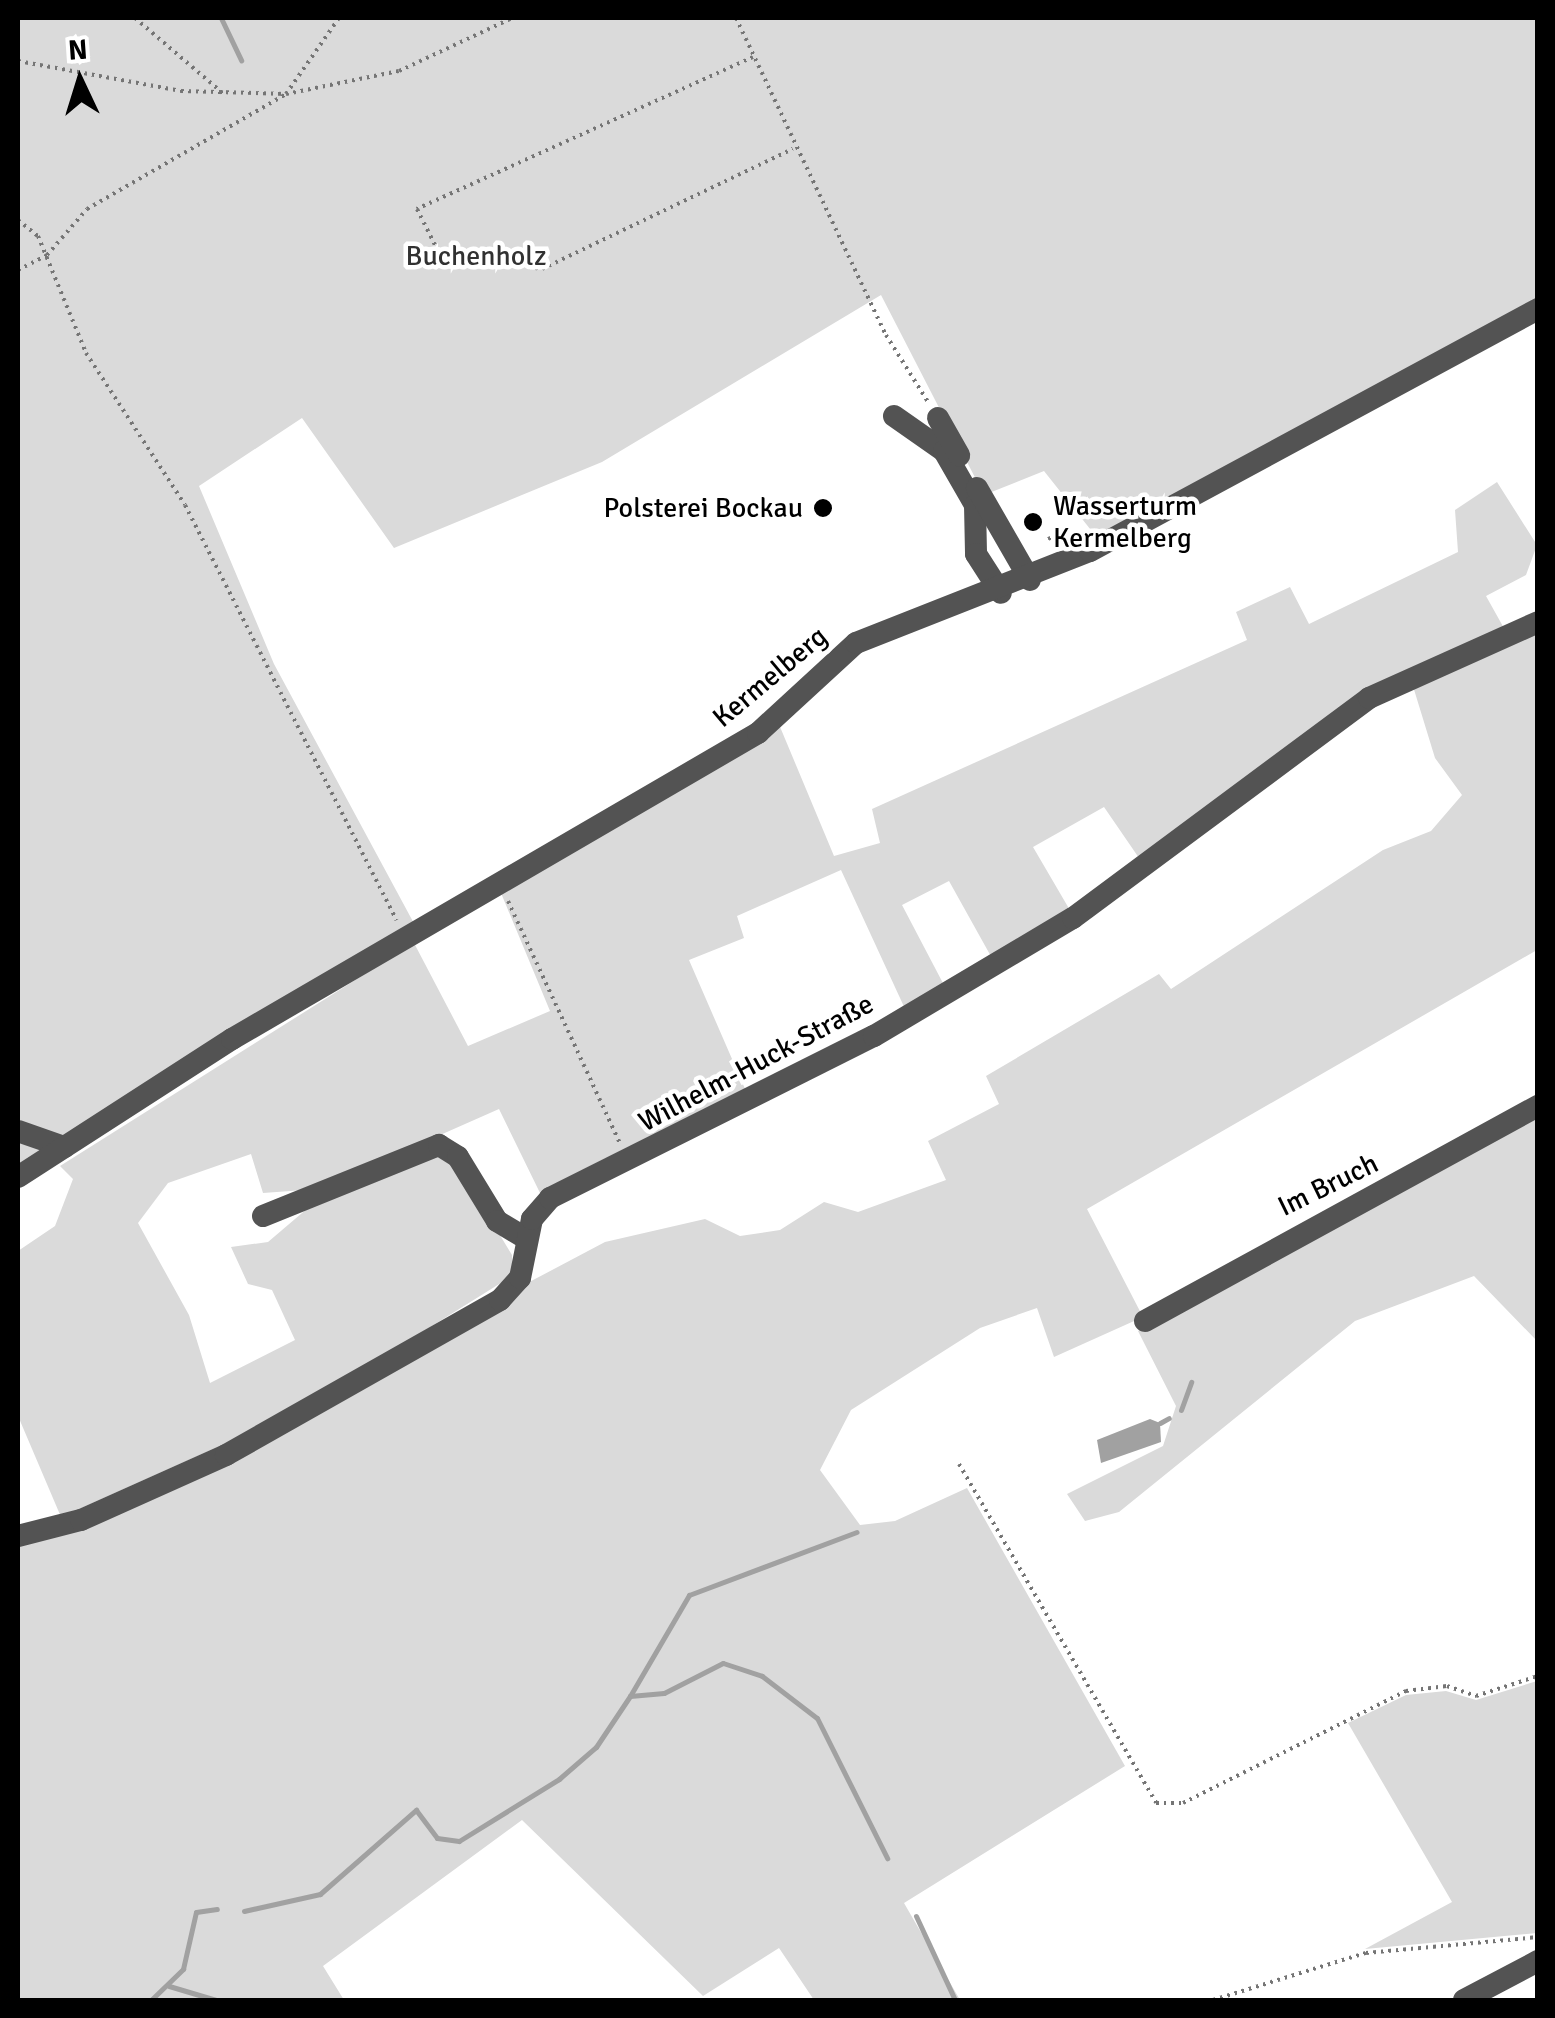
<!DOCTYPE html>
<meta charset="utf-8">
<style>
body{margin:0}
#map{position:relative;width:1555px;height:2018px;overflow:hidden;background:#fff;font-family:Signika,sans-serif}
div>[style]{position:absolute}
.green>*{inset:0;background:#dadada}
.water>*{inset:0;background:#a1a1a1}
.stream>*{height:5px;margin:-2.5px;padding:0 2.5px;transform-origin:2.5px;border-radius:2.5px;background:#a1a1a1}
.path>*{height:4px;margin-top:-2px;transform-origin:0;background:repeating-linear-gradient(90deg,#757575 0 2.5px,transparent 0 7.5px)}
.minor>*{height:22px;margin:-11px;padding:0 11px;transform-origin:11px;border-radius:11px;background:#535353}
.dots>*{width:28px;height:28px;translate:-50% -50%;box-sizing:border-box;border:5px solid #fff;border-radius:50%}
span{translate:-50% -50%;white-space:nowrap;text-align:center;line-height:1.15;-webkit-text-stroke:9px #fff;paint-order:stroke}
.park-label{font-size:28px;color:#313131}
.poi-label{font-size:28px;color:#000}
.left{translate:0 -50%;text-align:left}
.right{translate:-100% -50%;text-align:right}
.street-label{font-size:28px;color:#000}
.frame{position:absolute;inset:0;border:20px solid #000;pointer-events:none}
.north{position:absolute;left:30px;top:30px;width:100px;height:100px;-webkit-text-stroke:8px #fff;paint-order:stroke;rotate:356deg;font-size:28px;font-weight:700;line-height:40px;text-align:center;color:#000}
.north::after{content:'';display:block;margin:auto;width:35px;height:45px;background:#000;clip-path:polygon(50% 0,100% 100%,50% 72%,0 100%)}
</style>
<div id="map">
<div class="green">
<div style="clip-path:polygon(18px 18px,1537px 18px,1537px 302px,1102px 544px,1044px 471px,984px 495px,881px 295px,602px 462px,394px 548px,302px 418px,199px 486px,274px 664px,417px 929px,18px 1168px)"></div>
<div style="clip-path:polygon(1497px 482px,1537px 545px,1526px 575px,1486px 596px,1505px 630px,1426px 663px,1139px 858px,1104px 807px,1033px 847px,1071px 912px,993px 960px,949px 881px,902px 905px,945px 987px,906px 1011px,841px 870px,737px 916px,744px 938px,689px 960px,749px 1098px,541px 1195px,499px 1109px,318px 1189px,263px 1193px,251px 1154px,168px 1183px,138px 1223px,189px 1315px,210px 1383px,295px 1340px,272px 1290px,248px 1284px,231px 1247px,268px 1242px,322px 1196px,429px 1151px,454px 1159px,512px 1255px,512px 1276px,291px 1414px,61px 1517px,18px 1416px,18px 1251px,55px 1226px,73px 1179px,60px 1166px,414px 943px,468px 1046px,550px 1011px,501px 893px,778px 722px,834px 856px,880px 843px,872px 809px,1247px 640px,1236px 612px,1290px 587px,1309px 624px,1458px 552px,1455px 510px)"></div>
<div style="clip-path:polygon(1537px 628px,1537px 950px,1087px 1209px,1143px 1317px,1054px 1357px,1037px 1308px,980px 1328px,851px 1410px,820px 1470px,860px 1525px,895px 1521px,967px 1488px,1125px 1766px,904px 1903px,960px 2000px,814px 2000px,779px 1948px,703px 1996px,522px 1820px,323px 1966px,344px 2000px,18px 2000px,18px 1541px,59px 1531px,605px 1242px,705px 1219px,740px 1236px,780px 1230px,824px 1202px,858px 1212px,946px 1180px,928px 1141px,999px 1104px,986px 1076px,1159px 974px,1171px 989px,1383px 850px,1431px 831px,1462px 795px,1435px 758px,1412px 683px)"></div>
<div style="clip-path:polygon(1537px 1111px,1537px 1341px,1474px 1276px,1355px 1321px,1119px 1512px,1085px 1521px,1067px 1494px,1163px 1446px,1176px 1406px,1138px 1331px)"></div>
<div style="clip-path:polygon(1537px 1681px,1537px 1933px,1365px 1949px,1452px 1902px,1348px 1723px,1406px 1695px,1446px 1691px,1476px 1700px)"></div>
</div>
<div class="water">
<div style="clip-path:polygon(1150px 1419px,1160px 1423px,1161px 1442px,1101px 1463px,1097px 1440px)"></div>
</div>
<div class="stream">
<div style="left:221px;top:18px;width:47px;rotate:64.5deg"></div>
<div style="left:1181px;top:1410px;width:30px;rotate:-70deg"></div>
<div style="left:1160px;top:1423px;width:10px;rotate:-29deg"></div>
<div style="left:630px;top:1696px;width:117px;rotate:-59.7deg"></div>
<div style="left:689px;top:1595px;width:179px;rotate:-20.6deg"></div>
<div style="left:244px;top:1911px;width:78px;rotate:-12.6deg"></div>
<div style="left:320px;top:1894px;width:128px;rotate:-41.2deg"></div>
<div style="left:416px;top:1810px;width:35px;rotate:53deg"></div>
<div style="left:437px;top:1838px;width:22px;rotate:8deg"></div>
<div style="left:459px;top:1841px;width:118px;rotate:-31.8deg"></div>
<div style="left:559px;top:1779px;width:49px;rotate:-40.9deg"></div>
<div style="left:596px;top:1747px;width:61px;rotate:-56.3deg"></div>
<div style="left:630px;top:1696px;width:34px;rotate:-5deg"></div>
<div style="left:664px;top:1693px;width:66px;rotate:-27deg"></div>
<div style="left:723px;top:1663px;width:41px;rotate:18.4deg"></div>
<div style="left:762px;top:1676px;width:69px;rotate:37.4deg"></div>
<div style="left:817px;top:1718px;width:157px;rotate:63.4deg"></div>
<div style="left:916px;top:1916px;width:93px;rotate:65.1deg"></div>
<div style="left:169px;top:1986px;width:49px;rotate:16.6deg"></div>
<div style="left:151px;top:2000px;width:45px;rotate:-44.1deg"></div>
<div style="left:183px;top:1969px;width:58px;rotate:-77.2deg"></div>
<div style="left:196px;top:1912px;width:21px;rotate:-8deg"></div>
</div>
<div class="path">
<div style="left:135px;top:18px;width:120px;rotate:40.6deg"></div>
<div style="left:736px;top:18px;width:351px;rotate:64.7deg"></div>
<div style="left:886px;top:335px;width:79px;rotate:57.9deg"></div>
<div style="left:753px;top:57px;width:369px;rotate:155.7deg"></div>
<div style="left:417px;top:209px;width:49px;rotate:63.4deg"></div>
<div style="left:439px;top:253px;width:104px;rotate:8.8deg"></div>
<div style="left:542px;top:269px;width:278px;rotate:-25.6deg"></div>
<div style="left:18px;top:61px;width:166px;rotate:10.4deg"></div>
<div style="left:181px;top:91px;width:105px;rotate:1.6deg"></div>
<div style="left:286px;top:94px;width:93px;rotate:-55.1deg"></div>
<div style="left:18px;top:220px;width:26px;rotate:39deg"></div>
<div style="left:38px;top:236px;width:126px;rotate:67.7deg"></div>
<div style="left:86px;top:353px;width:181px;rotate:56.9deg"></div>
<div style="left:185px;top:505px;width:466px;rotate:63deg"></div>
<div style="left:18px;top:270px;width:33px;rotate:-27deg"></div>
<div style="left:47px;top:255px;width:61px;rotate:-49deg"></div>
<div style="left:87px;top:209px;width:230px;rotate:-30deg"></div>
<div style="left:286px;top:94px;width:115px;rotate:-11.5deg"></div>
<div style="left:399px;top:71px;width:125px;rotate:-25.1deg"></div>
<div style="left:1048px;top:539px;width:15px;rotate:-23deg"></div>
<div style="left:508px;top:901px;width:267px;rotate:65.2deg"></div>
<div style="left:959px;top:1464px;width:392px;rotate:59.8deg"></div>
<div style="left:1156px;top:1803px;width:27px"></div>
<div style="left:1183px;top:1803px;width:250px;rotate:-26.7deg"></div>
<div style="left:1406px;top:1691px;width:41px;rotate:-7deg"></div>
<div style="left:1447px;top:1686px;width:31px;rotate:19deg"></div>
<div style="left:1476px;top:1696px;width:65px;rotate:-17.9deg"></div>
<div style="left:1213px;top:2000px;width:160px;rotate:-17.1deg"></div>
<div style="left:1366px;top:1953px;width:173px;rotate:-5.3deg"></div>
</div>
<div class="minor">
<div style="left:894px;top:416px;width:61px;rotate:35deg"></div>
<div style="left:944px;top:451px;width:62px;rotate:60.1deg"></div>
<div style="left:975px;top:505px;width:49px;rotate:88.8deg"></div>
<div style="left:976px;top:554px;width:46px;rotate:57.3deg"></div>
<div style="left:938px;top:418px;width:43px;rotate:60.4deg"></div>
<div style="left:977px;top:488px;width:106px;rotate:60.1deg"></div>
<div style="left:18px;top:1131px;width:49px;rotate:19.2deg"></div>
<div style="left:18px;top:1177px;width:255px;rotate:-32.8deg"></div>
<div style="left:232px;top:1039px;width:609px;rotate:-30.19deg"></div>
<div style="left:758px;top:733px;width:133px;rotate:-42.6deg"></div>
<div style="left:856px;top:643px;width:251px;rotate:-21.5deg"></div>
<div style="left:1090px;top:551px;width:509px;rotate:-28.38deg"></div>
<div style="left:263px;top:1216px;width:190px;rotate:-22deg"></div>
<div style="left:439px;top:1145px;width:22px;rotate:32deg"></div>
<div style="left:458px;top:1157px;width:75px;rotate:58.6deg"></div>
<div style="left:497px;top:1221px;width:35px;rotate:31deg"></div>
<div style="left:1145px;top:1321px;width:448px;rotate:-28.7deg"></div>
<div style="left:18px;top:1536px;width:65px;rotate:-14.3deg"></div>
<div style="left:81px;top:1520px;width:159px;rotate:-24.1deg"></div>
<div style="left:226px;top:1455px;width:315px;rotate:-29.5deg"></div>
<div style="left:500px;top:1300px;width:30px;rotate:-48deg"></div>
<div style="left:520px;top:1278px;width:60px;rotate:-78.5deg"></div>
<div style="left:532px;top:1219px;width:28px;rotate:-49deg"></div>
<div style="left:550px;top:1198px;width:362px;rotate:-26.6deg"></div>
<div style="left:874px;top:1036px;width:231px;rotate:-30.7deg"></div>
<div style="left:1073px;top:918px;width:369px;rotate:-36.6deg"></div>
<div style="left:1369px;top:698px;width:185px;rotate:-24.2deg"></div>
<div style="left:1464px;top:2000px;width:84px;rotate:-27.8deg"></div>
</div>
<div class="dots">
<div style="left:823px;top:508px;background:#000"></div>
<div style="left:1033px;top:522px;background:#000"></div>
</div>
<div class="park-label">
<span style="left:476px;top:256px">Buchenholz</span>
</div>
<div class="poi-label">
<span class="left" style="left:1053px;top:522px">Wasserturm<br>Kermelberg</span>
<span class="right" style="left:803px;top:508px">Polsterei Bockau</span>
</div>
<div class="street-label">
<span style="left:770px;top:677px;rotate:-40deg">Kermelberg</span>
<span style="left:756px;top:1063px;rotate:-28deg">Wilhelm-Huck-Straße</span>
<span style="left:1328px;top:1185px;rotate:-26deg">Im Bruch</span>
</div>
<div class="frame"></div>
<div class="north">N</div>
</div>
